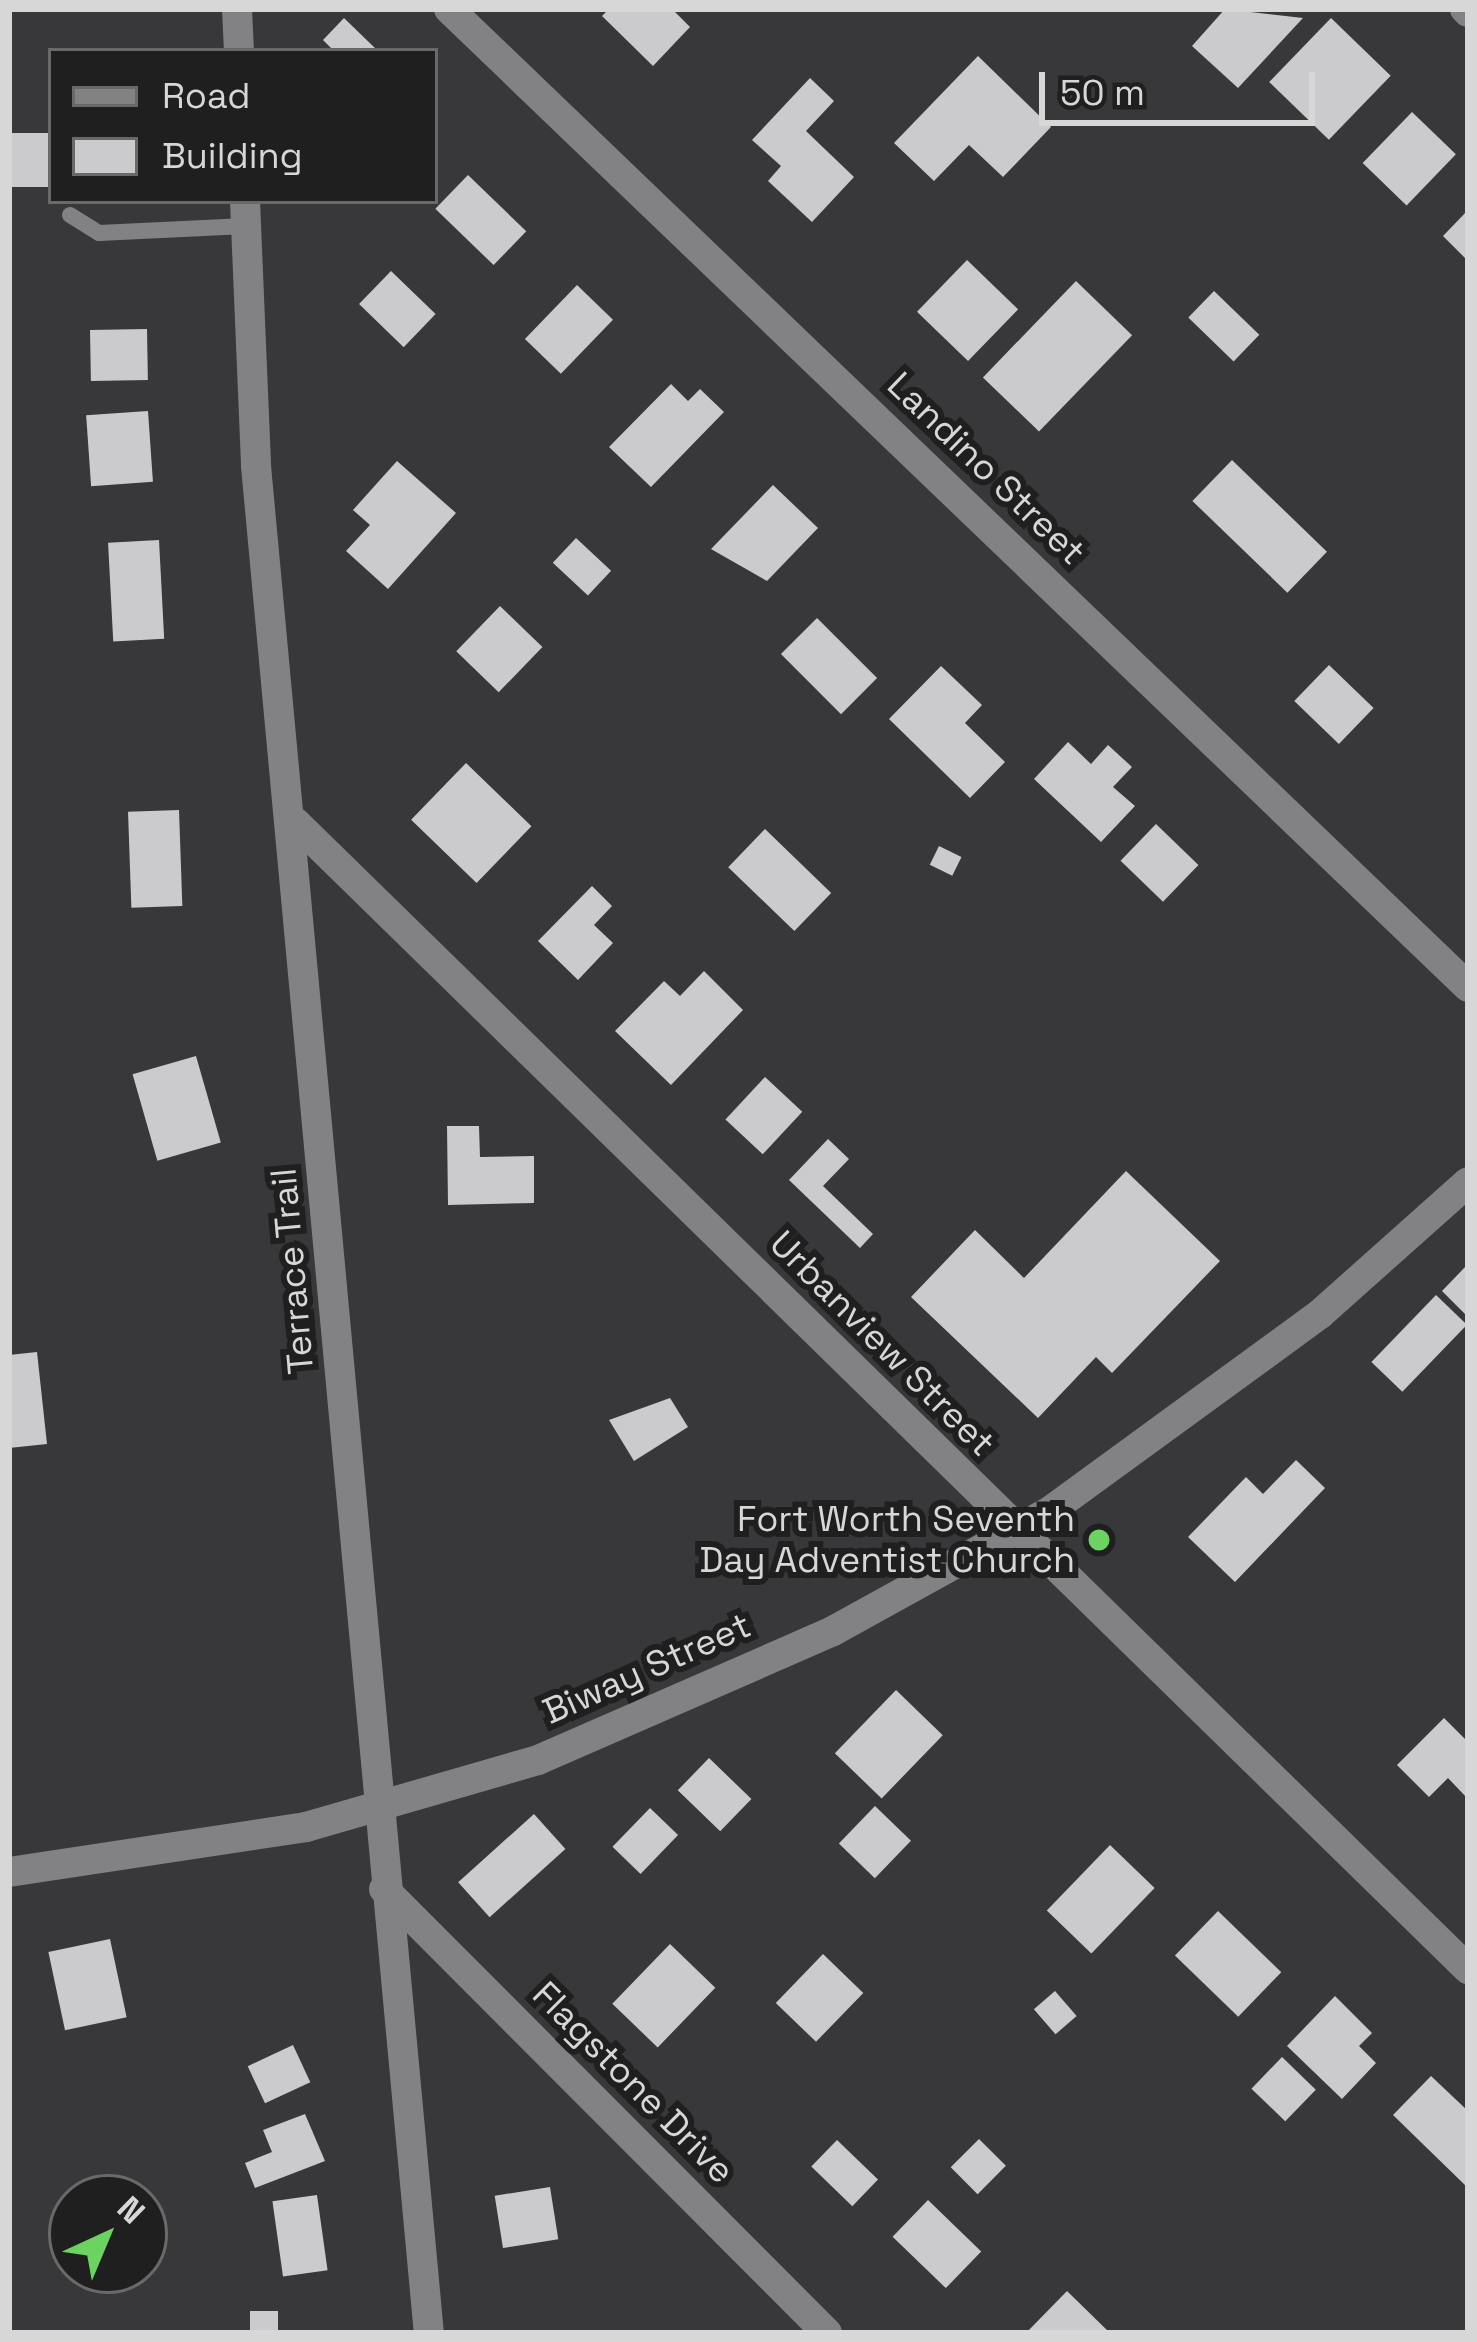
<!DOCTYPE html>
<style>
body{margin:0}
#map{position:relative;width:1477px;height:2342px;overflow:hidden;background:#38373a;font-family:"Space Grotesk",sans-serif}
div>[style]{position:absolute}
.building>*{inset:0;background:#cbcbce;transform-origin:0 0}
.lane>*{height:16px;margin:-8px;padding:0 8px;transform-origin:8px;border-radius:8px;background:#828285}
.street>*{height:30px;margin:-15px;padding:0 15px;transform-origin:15px;border-radius:15px;background:#828285}
.secondary>*{height:30px;margin:-15px;padding:0 15px;transform-origin:15px;border-radius:15px;background:#828285}
.dots>*{width:33px;height:33px;translate:-50% -50%;box-sizing:border-box;border:6px solid #1f1f20;border-radius:50%}
span{translate:-50% -50%;white-space:nowrap;text-align:center;line-height:1.15;-webkit-text-stroke:12px #1f1f20;paint-order:stroke}
.street-label{font-size:36px;color:#d7d7d8}
.poi-label{font-size:36px;color:#d7d7d8}
.right{translate:-100% -50%;text-align:right}
.frame{position:absolute;inset:0;border:12px solid #d7d7d8;pointer-events:none}
.legend{position:absolute;left:48px;top:48px;width:390px;height:156px;box-sizing:border-box;background:#1f1f20;border:3px solid #69696a;margin:0;padding:15px 21px;list-style:none;font-size:36px;color:#d7d7d8}
.legend li{display:flex;align-items:center;gap:24px;height:60px}
.legend b{width:60px;border:3px solid #69696a}
.north{position:absolute;left:48px;top:2174px;width:120px;height:120px;box-sizing:border-box;background:#1f1f20;border:3px solid #69696a;border-radius:50%;rotate:44deg;font-size:33px;font-weight:700;line-height:48px;text-align:center;color:#d7d7d8}
.north::after{content:'';display:block;margin:auto;width:42px;height:54px;background:#6cd362;clip-path:polygon(50% 0,100% 100%,50% 72%,0 100%)}
.scale{position:absolute;left:1039px;top:72px;width:276px;height:54px;box-sizing:border-box;border:6px solid #d7d7d8;border-top:0;padding-left:15px;font-size:36px;line-height:42px;white-space:nowrap;color:#d7d7d8;-webkit-text-stroke:9px #1f1f20;paint-order:stroke}
</style>
<div id="map">
<div class="building">
<div style="clip-path:polygon(609px 9px,672px 9px,690px 27px,653px 66px,602px 16px)"></div>
<div style="clip-path:polygon(1225px 9px,1303px 18px,1238px 88px,1192px 46px)"></div>
<div style="clip-path:polygon(344px 18px,378px 51px,334px 51px,323px 40px)"></div>
<div style="left:1331px;top:18px;width:83px;height:89px;rotate:44deg"></div>
<div style="clip-path:polygon(978px 56px,1051px 127px,1003px 177px,969px 145px,934px 181px,894px 143px)"></div>
<div style="clip-path:polygon(810px 78px,834px 101px,806px 131px,854px 177px,812px 222px,768px 181px,781px 166px,752px 140px)"></div>
<div style="left:1412px;top:112px;width:61px;height:71px;rotate:44deg"></div>
<div style="left:51px;top:133px;width:54px;height:42px;rotate:90deg"></div>
<div style="left:468px;top:175px;width:81px;height:47px;rotate:44deg"></div>
<div style="clip-path:polygon(1468px 210px,1468px 261px,1443px 236px)"></div>
<div style="left:967px;top:260px;width:71px;height:72px;rotate:44deg"></div>
<div style="left:391px;top:271px;width:62px;height:46px;rotate:44deg"></div>
<div style="left:1076px;top:281px;width:78px;height:134px;rotate:44deg"></div>
<div style="left:577px;top:285px;width:50px;height:75px;rotate:44deg"></div>
<div style="left:1214px;top:291px;width:63px;height:37px;rotate:44deg"></div>
<div style="left:147px;top:329px;width:51px;height:57px;rotate:89deg"></div>
<div style="clip-path:polygon(671px 384px,688px 401px,700px 389px,724px 412px,651px 487px,609px 447px)"></div>
<div style="left:148px;top:411px;width:71px;height:62px;rotate:86deg"></div>
<div style="left:1232px;top:460px;width:132px;height:57px;rotate:44deg"></div>
<div style="clip-path:polygon(397px 461px,456px 513px,388px 589px,346px 551px,370px 525px,353px 510px)"></div>
<div style="clip-path:polygon(773px 485px,818px 528px,767px 581px,711px 549px)"></div>
<div style="left:576px;top:538px;width:48px;height:34px;rotate:43deg"></div>
<div style="left:159px;top:540px;width:99px;height:51px;rotate:87deg"></div>
<div style="left:500px;top:606px;width:59px;height:63px;rotate:44deg"></div>
<div style="left:817px;top:618px;width:85px;height:51px;rotate:45deg"></div>
<div style="left:1329px;top:665px;width:62px;height:50px;rotate:44deg"></div>
<div style="clip-path:polygon(941px 666px,982px 705px,965px 723px,1005px 762px,970px 798px,889px 719px)"></div>
<div style="clip-path:polygon(1068px 742px,1091px 764px,1108px 745px,1132px 767px,1113px 787px,1135px 806px,1101px 842px,1034px 779px)"></div>
<div style="left:466px;top:763px;width:91px;height:79px;rotate:44deg"></div>
<div style="left:179px;top:810px;width:96px;height:51px;rotate:88deg"></div>
<div style="left:1156px;top:824px;width:59px;height:51px;rotate:44deg"></div>
<div style="left:765px;top:829px;width:92px;height:53px;rotate:44deg"></div>
<div style="left:939px;top:846px;width:25px;height:21px;rotate:26deg"></div>
<div style="clip-path:polygon(592px 886px,612px 906px,594px 925px,613px 943px,578px 980px,538px 941px)"></div>
<div style="clip-path:polygon(704px 971px,743px 1010px,671px 1085px,615px 1031px,664px 981px,680px 996px)"></div>
<div style="left:196px;top:1056px;width:90px;height:66px;rotate:74deg"></div>
<div style="left:765px;top:1077px;width:51px;height:58px;rotate:43deg"></div>
<div style="clip-path:polygon(447px 1126px,479px 1126px,480px 1157px,534px 1156px,534px 1203px,448px 1205px)"></div>
<div style="clip-path:polygon(828px 1139px,849px 1159px,823px 1186px,873px 1234px,860px 1248px,789px 1180px)"></div>
<div style="clip-path:polygon(1126px 1171px,1220px 1261px,1112px 1373px,1096px 1357px,1038px 1418px,911px 1297px,975px 1230px,1024px 1278px)"></div>
<div style="clip-path:polygon(1468px 1264px,1468px 1317px,1442px 1291px)"></div>
<div style="left:1436px;top:1295px;width:43px;height:93px;rotate:44deg"></div>
<div style="clip-path:polygon(37px 1352px,47px 1444px,9px 1448px,9px 1355px)"></div>
<div style="clip-path:polygon(670px 1398px,688px 1427px,634px 1461px,609px 1420px)"></div>
<div style="clip-path:polygon(1296px 1460px,1325px 1488px,1235px 1582px,1188px 1537px,1246px 1477px,1263px 1494px)"></div>
<div style="left:896px;top:1690px;width:65px;height:88px;rotate:44deg"></div>
<div style="clip-path:polygon(1444px 1718px,1468px 1742px,1468px 1799px,1448px 1778px,1429px 1797px,1397px 1765px)"></div>
<div style="left:709px;top:1758px;width:59px;height:45px;rotate:44deg"></div>
<div style="left:875px;top:1806px;width:50px;height:52px;rotate:44deg"></div>
<div style="left:650px;top:1808px;width:39px;height:54px;rotate:44deg"></div>
<div style="left:534px;top:1814px;width:47px;height:102px;rotate:48deg"></div>
<div style="left:1110px;top:1845px;width:62px;height:91px;rotate:44deg"></div>
<div style="left:1218px;top:1911px;width:88px;height:62px;rotate:44deg"></div>
<div style="left:110px;top:1939px;width:80px;height:63px;rotate:78deg"></div>
<div style="left:670px;top:1944px;width:63px;height:83px;rotate:44deg"></div>
<div style="left:823px;top:1954px;width:56px;height:68px;rotate:44deg"></div>
<div style="left:1055px;top:1991px;width:33px;height:28px;rotate:49deg"></div>
<div style="clip-path:polygon(1335px 1996px,1372px 2033px,1359px 2046px,1376px 2063px,1342px 2099px,1287px 2046px)"></div>
<div style="left:293px;top:2045px;width:41px;height:50px;rotate:65deg"></div>
<div style="left:1282px;top:2057px;width:47px;height:44px;rotate:44deg"></div>
<div style="clip-path:polygon(1431px 2076px,1468px 2111px,1468px 2188px,1393px 2115px)"></div>
<div style="clip-path:polygon(305px 2114px,325px 2161px,255px 2188px,245px 2163px,272px 2152px,263px 2130px)"></div>
<div style="left:979px;top:2139px;width:38px;height:40px;rotate:45deg"></div>
<div style="left:837px;top:2140px;width:57px;height:37px;rotate:44deg"></div>
<div style="left:550px;top:2187px;width:53px;height:56px;rotate:81deg"></div>
<div style="left:317px;top:2195px;width:76px;height:45px;rotate:82deg"></div>
<div style="left:928px;top:2200px;width:74px;height:51px;rotate:44deg"></div>
<div style="clip-path:polygon(1067px 2291px,1110px 2333px,1026px 2333px)"></div>
<div style="left:278px;top:2311px;width:22px;height:28px;rotate:90deg"></div>
</div>
<div class="lane">
<div style="left:70px;top:215px;width:34px;rotate:32deg"></div>
<div style="left:99px;top:233px;width:147px;rotate:-2.7deg"></div>
</div>
<div class="street">
<div style="left:237px;top:9px;width:42px;rotate:87.3deg"></div>
<div style="left:449px;top:9px;width:1412px;rotate:43.82deg"></div>
<div style="left:1465px;top:9px;width:4px;rotate:45deg"></div>
<div style="left:245px;top:201px;width:265px;rotate:87.6deg"></div>
<div style="left:256px;top:466px;width:1875px;rotate:84.71deg"></div>
<div style="left:295px;top:822px;width:1641px;rotate:44.36deg"></div>
<div style="left:384px;top:1889px;width:627px;rotate:45.06deg"></div>
</div>
<div class="secondary">
<div style="left:9px;top:1872px;width:300px;rotate:-8.6deg"></div>
<div style="left:306px;top:1827px;width:241px;rotate:-16.1deg"></div>
<div style="left:538px;top:1760px;width:322px;rotate:-23.6deg"></div>
<div style="left:833px;top:1631px;width:248px;rotate:-28.9deg"></div>
<div style="left:1050px;top:1511px;width:334px;rotate:-36.1deg"></div>
<div style="left:1320px;top:1314px;width:198px;rotate:-41.7deg"></div>
</div>
<div class="dots">
<div style="left:1099px;top:1540px;background:#6cd362"></div>
</div>
<div class="street-label">
<span style="left:986px;top:469px;rotate:44deg">Landino Street</span>
<span style="left:293px;top:1271px;rotate:-95deg">Terrace Trail</span>
<span style="left:882px;top:1344px;rotate:45deg">Urbanview Street</span>
<span style="left:647px;top:1669px;rotate:-24deg">Biway Street</span>
<span style="left:633px;top:2083px;rotate:45deg">Flagstone Drive</span>
</div>
<div class="poi-label">
<span class="right" style="left:1075px;top:1540px">Fort Worth Seventh<br>Day Adventist Church</span>
</div>
<div class="frame"></div>
<ul class="legend">
<li><b style="height:15px;background:#828285"></b>Road</li>
<li><b style="height:33px;background:#cbcbce"></b>Building</li>
</ul>
<div class="north">N</div>
<div class="scale">50 m</div>
</div>
